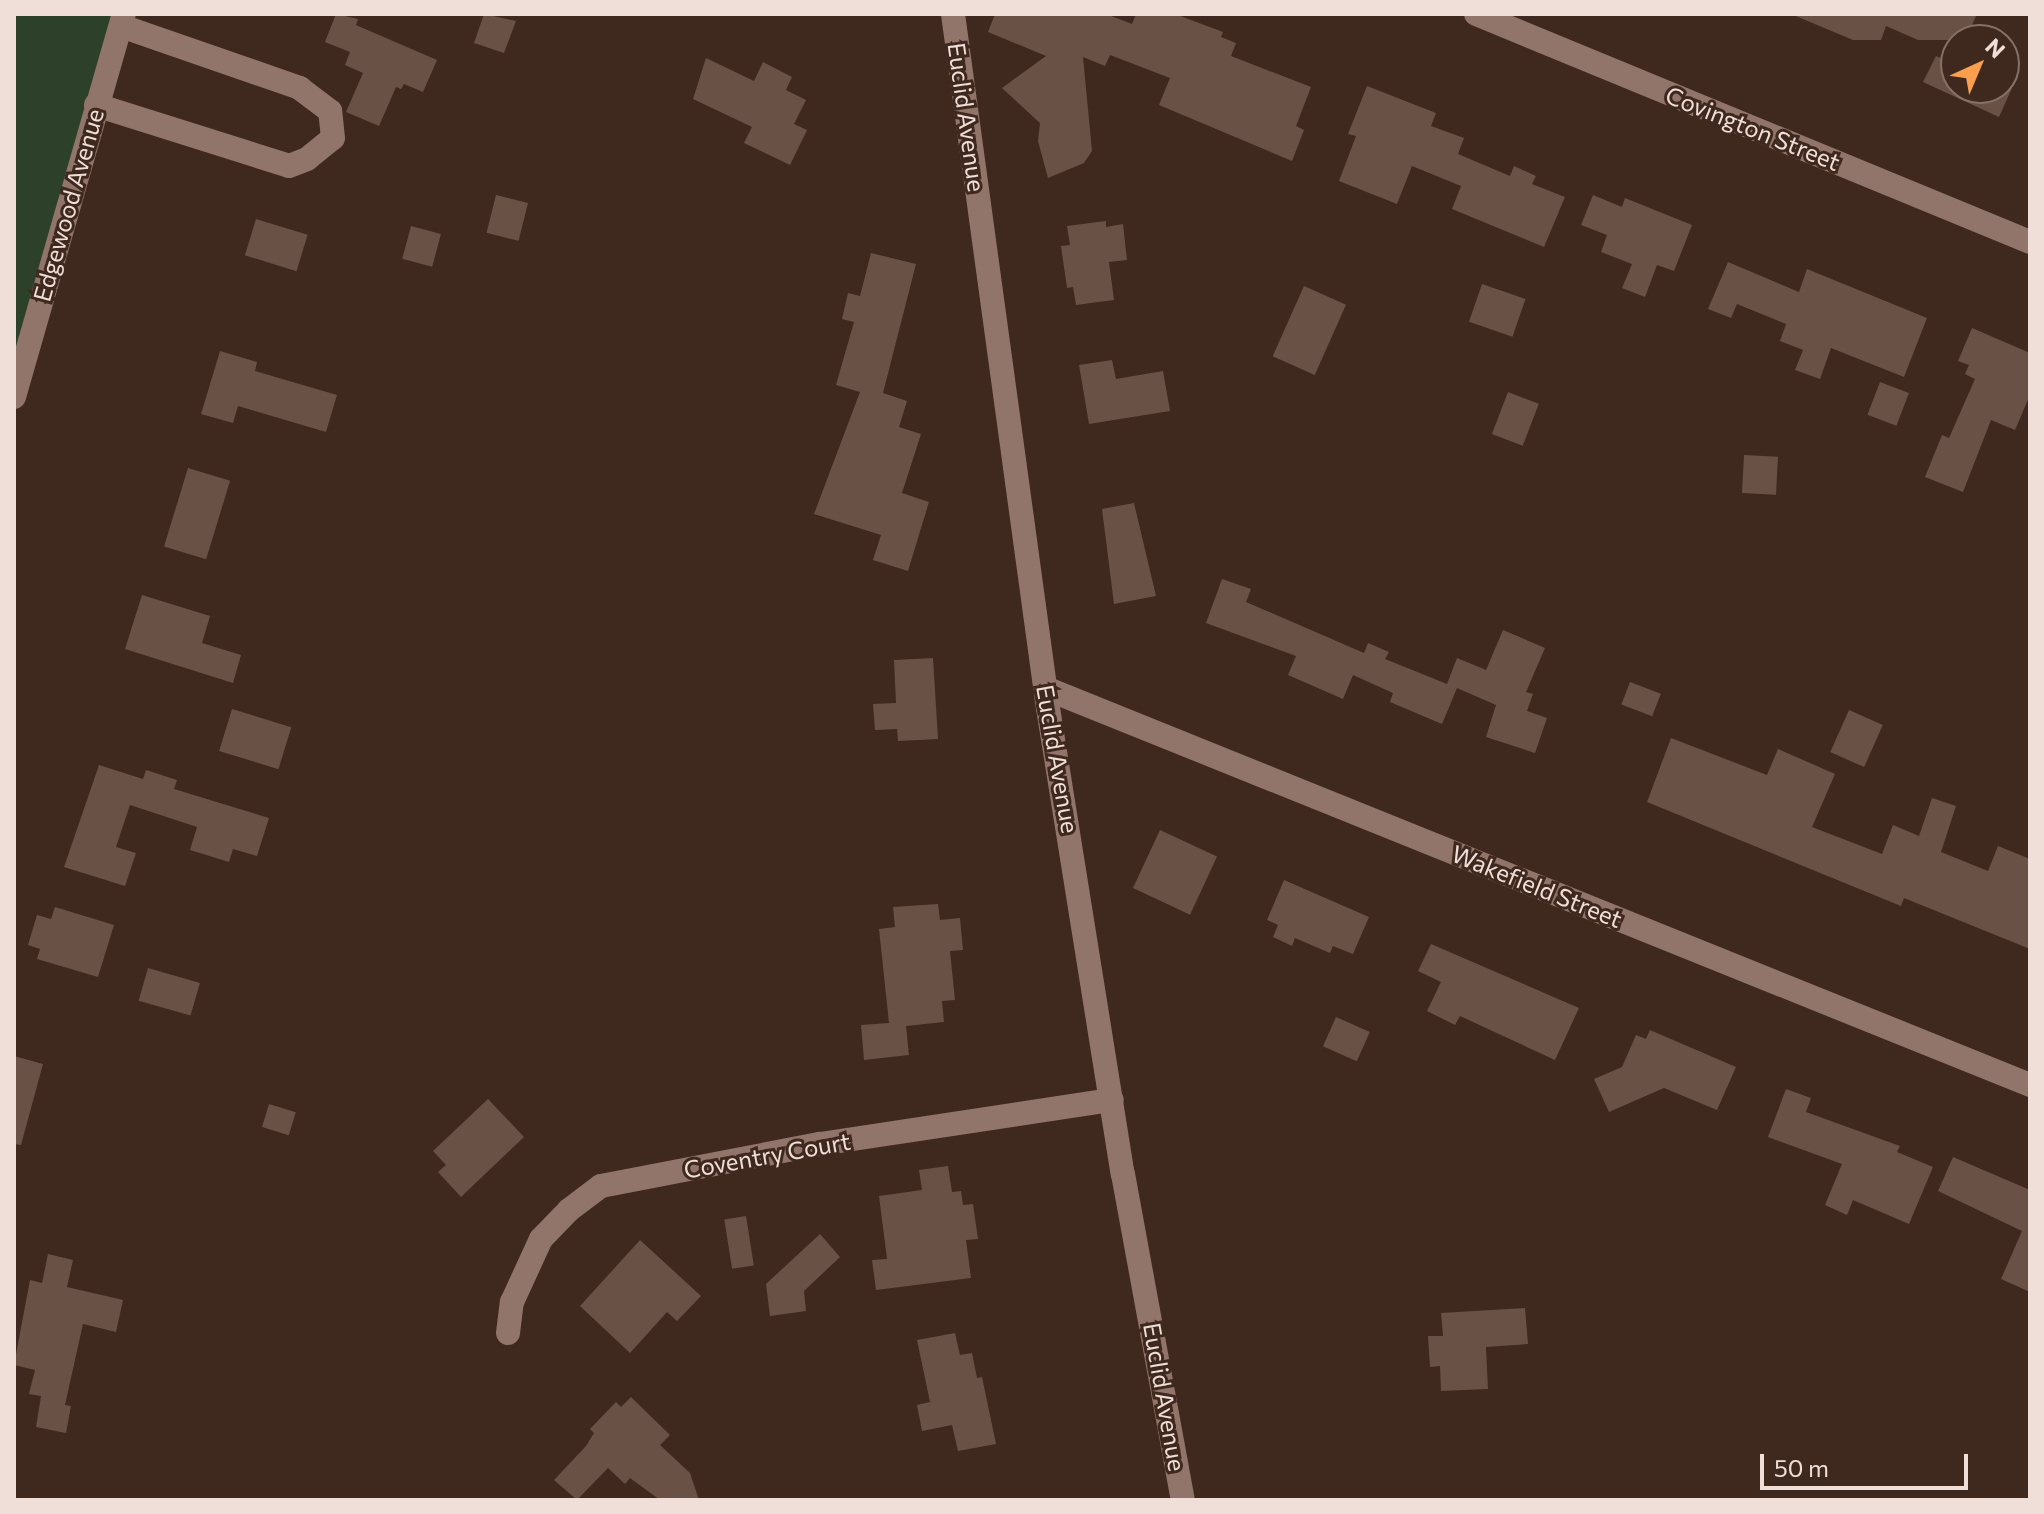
<!DOCTYPE html>
<style>
body{margin:0}
#map{position:relative;width:2044px;height:1514px;overflow:hidden;background:#3f281e;font-family:Commissioner,sans-serif}
div>[style]{position:absolute}
.green>*{inset:0;background:#2d412a}
.building>*{inset:0;background:#6a5146;transform-origin:0 0}
.minor>*{height:24px;margin:-12px;padding:0 12px;transform-origin:12px;border-radius:12px;background:#91756a}
span{translate:-50% -50%;white-space:nowrap;text-align:center;line-height:1.15;-webkit-text-stroke:6px #3f281e;paint-order:stroke}
.street-label{font-size:24px;color:#efdfd8}
.frame{position:absolute;inset:0;border:16px solid #efdfd8;pointer-events:none}
.north{position:absolute;left:1940px;top:24px;width:80px;height:80px;box-sizing:border-box;background:#3f281e;border:2px solid #857168;border-radius:50%;rotate:44deg;font-size:22px;font-weight:700;line-height:32px;text-align:center;color:#efdfd8}
.north::after{content:'';display:block;margin:auto;width:28px;height:36px;background:#fa9f4e;clip-path:polygon(50% 0,100% 100%,50% 72%,0 100%)}
.scale{position:absolute;left:1760px;top:1454px;width:208px;height:36px;box-sizing:border-box;border:4px solid #efdfd8;border-top:0;padding-left:10px;font-size:24px;line-height:28px;white-space:nowrap;color:#efdfd8;-webkit-text-stroke:6px #3f281e;paint-order:stroke}
</style>
<div id="map">
<div class="green">
<div style="clip-path:polygon(14px 14px,120px 14px,14px 359px)"></div>
</div>
<div class="building">
<div style="clip-path:polygon(336px 14px,358px 19px,356px 25px,437px 60px,423px 92px,404px 84px,401px 89px,396px 87px,379px 126px,346px 112px,363px 73px,345px 65px,350px 52px,325px 42px)"></div>
<div style="clip-path:polygon(484px 14px,516px 21px,504px 53px,474px 43px)"></div>
<div style="clip-path:polygon(995px 14px,1106px 14px,1132px 24px,1136px 14px,1175px 14px,1223px 32px,1221px 37px,1236px 43px,1231px 56px,1311px 87px,1296px 126px,1304px 130px,1292px 161px,1159px 105px,1170px 78px,1110px 55px,1105px 66px,1083px 57px,1092px 151px,1084px 163px,1048px 178px,1038px 141px,1040px 123px,1002px 88px,1046px 56px,988px 32px)"></div>
<div style="clip-path:polygon(1791px 14px,1977px 14px,1965px 40px,1918px 40px,1886px 26px,1881px 40px,1853px 40px)"></div>
<div style="clip-path:polygon(1936px 56px,1956px 65px,1956px 88px,2012px 88px,1999px 117px,1923px 82px)"></div>
<div style="clip-path:polygon(706px 58px,754px 81px,763px 62px,792px 77px,786px 90px,806px 100px,794px 124px,807px 130px,790px 165px,744px 143px,752px 127px,693px 99px)"></div>
<div style="clip-path:polygon(1367px 86px,1436px 113px,1431px 126px,1464px 138px,1458px 154px,1510px 176px,1514px 166px,1536px 176px,1532px 184px,1565px 197px,1544px 247px,1452px 209px,1461px 186px,1412px 166px,1397px 204px,1339px 181px,1356px 136px,1348px 134px)"></div>
<div style="left:496px;top:195px;width:33px;height:39px;rotate:14deg"></div>
<div style="clip-path:polygon(1593px 195px,1622px 207px,1625px 198px,1692px 225px,1674px 271px,1657px 265px,1645px 297px,1622px 288px,1632px 264px,1601px 252px,1607px 235px,1581px 225px)"></div>
<div style="left:256px;top:219px;width:54px;height:38px;rotate:17deg"></div>
<div style="clip-path:polygon(1106px 221px,1106px 227px,1123px 224px,1127px 260px,1109px 262px,1114px 300px,1076px 305px,1073px 287px,1067px 288px,1061px 246px,1070px 245px,1067px 226px)"></div>
<div style="left:411px;top:226px;width:31px;height:34px;rotate:15deg"></div>
<div style="clip-path:polygon(871px 253px,916px 264px,883px 393px,907px 401px,899px 427px,921px 434px,902px 493px,929px 502px,908px 571px,873px 560px,881px 535px,814px 514px,860px 392px,836px 385px,854px 322px,842px 319px,848px 293px,860px 296px)"></div>
<div style="clip-path:polygon(1728px 262px,1799px 292px,1807px 269px,1927px 318px,1904px 377px,1831px 348px,1820px 379px,1795px 370px,1803px 350px,1780px 341px,1786px 324px,1737px 304px,1731px 318px,1708px 309px)"></div>
<div style="left:1482px;top:284px;width:46px;height:40px;rotate:19deg"></div>
<div style="left:1304px;top:286px;width:46px;height:77px;rotate:24deg"></div>
<div style="clip-path:polygon(1972px 328px,2030px 353px,2030px 395px,2015px 430px,1991px 420px,1963px 492px,1925px 477px,1942px 435px,1949px 438px,1975px 379px,1965px 374px,1969px 365px,1958px 361px)"></div>
<div style="clip-path:polygon(220px 351px,257px 362px,255px 371px,337px 395px,326px 432px,238px 406px,233px 423px,201px 414px)"></div>
<div style="clip-path:polygon(1112px 360px,1116px 379px,1163px 371px,1170px 411px,1089px 424px,1079px 365px)"></div>
<div style="left:1880px;top:382px;width:31px;height:35px;rotate:21deg"></div>
<div style="left:1508px;top:392px;width:33px;height:45px;rotate:21deg"></div>
<div style="left:1744px;top:455px;width:34px;height:38px;rotate:3deg"></div>
<div style="left:188px;top:468px;width:44px;height:82px;rotate:17deg"></div>
<div style="clip-path:polygon(1134px 503px,1156px 596px,1114px 604px,1102px 509px)"></div>
<div style="clip-path:polygon(1222px 579px,1251px 589px,1246px 602px,1364px 653px,1368px 643px,1389px 652px,1385px 659px,1447px 684px,1457px 658px,1486px 670px,1503px 630px,1545px 648px,1526px 692px,1533px 694px,1527px 711px,1547px 718px,1535px 753px,1486px 737px,1496px 705px,1457px 688px,1442px 724px,1390px 702px,1393px 693px,1353px 675px,1343px 699px,1288px 675px,1296px 656px,1206px 623px)"></div>
<div style="clip-path:polygon(142px 595px,210px 616px,202px 643px,241px 655px,233px 683px,125px 649px)"></div>
<div style="clip-path:polygon(933px 658px,938px 739px,898px 741px,897px 729px,875px 730px,873px 704px,896px 703px,894px 660px)"></div>
<div style="left:1630px;top:682px;width:33px;height:24px;rotate:21deg"></div>
<div style="left:232px;top:709px;width:62px;height:44px;rotate:17deg"></div>
<div style="left:1849px;top:710px;width:37px;height:46px;rotate:24deg"></div>
<div style="clip-path:polygon(1671px 738px,1767px 775px,1778px 749px,1835px 774px,1812px 827px,1882px 854px,1893px 825px,1919px 836px,1932px 798px,1956px 806px,1941px 852px,1988px 871px,1998px 846px,2030px 859px,2030px 949px,1904px 898px,1901px 906px,1647px 802px)"></div>
<div style="clip-path:polygon(99px 765px,143px 779px,146px 770px,177px 780px,174px 789px,269px 818px,257px 856px,233px 849px,229px 862px,190px 850px,197px 827px,130px 805px,116px 847px,136px 853px,125px 886px,64px 867px)"></div>
<div style="left:1160px;top:830px;width:63px;height:64px;rotate:25deg"></div>
<div style="clip-path:polygon(1284px 880px,1369px 917px,1353px 954px,1333px 946px,1330px 953px,1295px 938px,1292px 946px,1273px 937px,1278px 925px,1267px 920px)"></div>
<div style="clip-path:polygon(938px 904px,940px 920px,960px 918px,963px 950px,950px 951px,955px 1000px,942px 1001px,944px 1022px,906px 1026px,909px 1055px,864px 1060px,861px 1025px,889px 1023px,879px 929px,895px 927px,893px 907px)"></div>
<div style="clip-path:polygon(55px 907px,114px 925px,98px 977px,37px 959px,40px 949px,28px 945px,37px 915px,51px 919px)"></div>
<div style="clip-path:polygon(1431px 944px,1579px 1008px,1555px 1060px,1460px 1016px,1455px 1025px,1427px 1011px,1441px 982px,1418px 971px)"></div>
<div style="left:148px;top:968px;width:54px;height:34px;rotate:16deg"></div>
<div style="left:1336px;top:1017px;width:37px;height:32px;rotate:24deg"></div>
<div style="clip-path:polygon(1650px 1030px,1736px 1067px,1717px 1110px,1664px 1088px,1609px 1112px,1594px 1079px,1622px 1067px,1636px 1035px,1646px 1039px)"></div>
<div style="clip-path:polygon(14px 1056px,43px 1064px,21px 1145px,14px 1144px)"></div>
<div style="clip-path:polygon(1786px 1089px,1811px 1098px,1806px 1112px,1900px 1146px,1897px 1152px,1933px 1167px,1909px 1224px,1853px 1200px,1847px 1215px,1825px 1205px,1842px 1164px,1768px 1137px)"></div>
<div style="clip-path:polygon(488px 1099px,524px 1137px,461px 1197px,438px 1172px,446px 1165px,433px 1151px)"></div>
<div style="left:269px;top:1104px;width:28px;height:24px;rotate:17deg"></div>
<div style="clip-path:polygon(1953px 1157px,2030px 1190px,2030px 1292px,2001px 1279px,2022px 1231px,1938px 1191px)"></div>
<div style="clip-path:polygon(948px 1166px,952px 1192px,961px 1191px,963px 1205px,973px 1204px,978px 1239px,966px 1240px,971px 1278px,876px 1290px,872px 1260px,887px 1259px,879px 1196px,922px 1190px,919px 1170px)"></div>
<div style="left:746px;top:1216px;width:50px;height:22px;rotate:81deg"></div>
<div style="clip-path:polygon(820px 1234px,840px 1257px,804px 1291px,806px 1311px,770px 1316px,766px 1284px)"></div>
<div style="clip-path:polygon(640px 1240px,701px 1296px,677px 1321px,667px 1312px,630px 1353px,580px 1306px)"></div>
<div style="clip-path:polygon(48px 1254px,73px 1260px,67px 1287px,123px 1300px,116px 1332px,83px 1324px,65px 1405px,71px 1406px,66px 1433px,36px 1427px,41px 1396px,29px 1394px,35px 1370px,14px 1365px,30px 1280px,42px 1283px)"></div>
<div style="clip-path:polygon(1525px 1308px,1528px 1344px,1486px 1347px,1488px 1389px,1441px 1391px,1440px 1366px,1430px 1367px,1428px 1336px,1443px 1336px,1441px 1313px)"></div>
<div style="clip-path:polygon(955px 1333px,960px 1355px,972px 1353px,977px 1378px,982px 1377px,996px 1444px,958px 1451px,952px 1425px,922px 1431px,917px 1405px,930px 1402px,917px 1340px)"></div>
<div style="clip-path:polygon(631px 1397px,670px 1435px,660px 1445px,690px 1473px,699px 1500px,660px 1500px,630px 1478px,625px 1484px,608px 1468px,577px 1500px,554px 1480px,586px 1446px,594px 1433px,590px 1429px,616px 1402px,621px 1407px)"></div>
</div>
<div class="minor">
<div style="left:953px;top:14px;width:700px;rotate:82.21deg"></div>
<div style="left:1048px;top:708px;width:472px;rotate:80.9deg"></div>
<div style="left:1123px;top:1174px;width:331px;rotate:79.6deg"></div>
<div style="left:1476px;top:14px;width:599px;rotate:22.37deg"></div>
<div style="left:96px;top:105px;width:202px;rotate:17.5deg"></div>
<div style="left:289px;top:166px;width:19px;rotate:-21deg"></div>
<div style="left:307px;top:159px;width:33px;rotate:-39deg"></div>
<div style="left:333px;top:138px;width:27px;rotate:-96deg"></div>
<div style="left:330px;top:111px;width:38px;rotate:-143deg"></div>
<div style="left:300px;top:88px;width:189px;rotate:-160.9deg"></div>
<div style="left:14px;top:397px;width:398px;rotate:-74deg"></div>
<div style="left:1045px;top:688px;width:1062px;rotate:21.95deg"></div>
<div style="left:508px;top:1333px;width:31px;rotate:-83deg"></div>
<div style="left:512px;top:1302px;width:69px;rotate:-65.3deg"></div>
<div style="left:541px;top:1239px;width:40px;rotate:-46deg"></div>
<div style="left:569px;top:1210px;width:40px;rotate:-37deg"></div>
<div style="left:601px;top:1186px;width:223px;rotate:-10.9deg"></div>
<div style="left:820px;top:1144px;width:295px;rotate:-8.6deg"></div>
</div>
<div class="street-label">
<span style="left:967px;top:117px;rotate:82deg">Euclid Avenue</span>
<span style="left:1753px;top:128px;rotate:22deg">Covington Street</span>
<span style="left:68px;top:205px;rotate:-74deg">Edgewood Avenue</span>
<span style="left:1058px;top:759px;rotate:80deg">Euclid Avenue</span>
<span style="left:1537px;top:886px;rotate:22deg">Wakefield Street</span>
<span style="left:767px;top:1155px;rotate:-10deg">Coventry Court</span>
<span style="left:1165px;top:1397px;rotate:80deg">Euclid Avenue</span>
</div>
<div class="frame"></div>
<div class="north">N</div>
<div class="scale">50 m</div>
</div>
